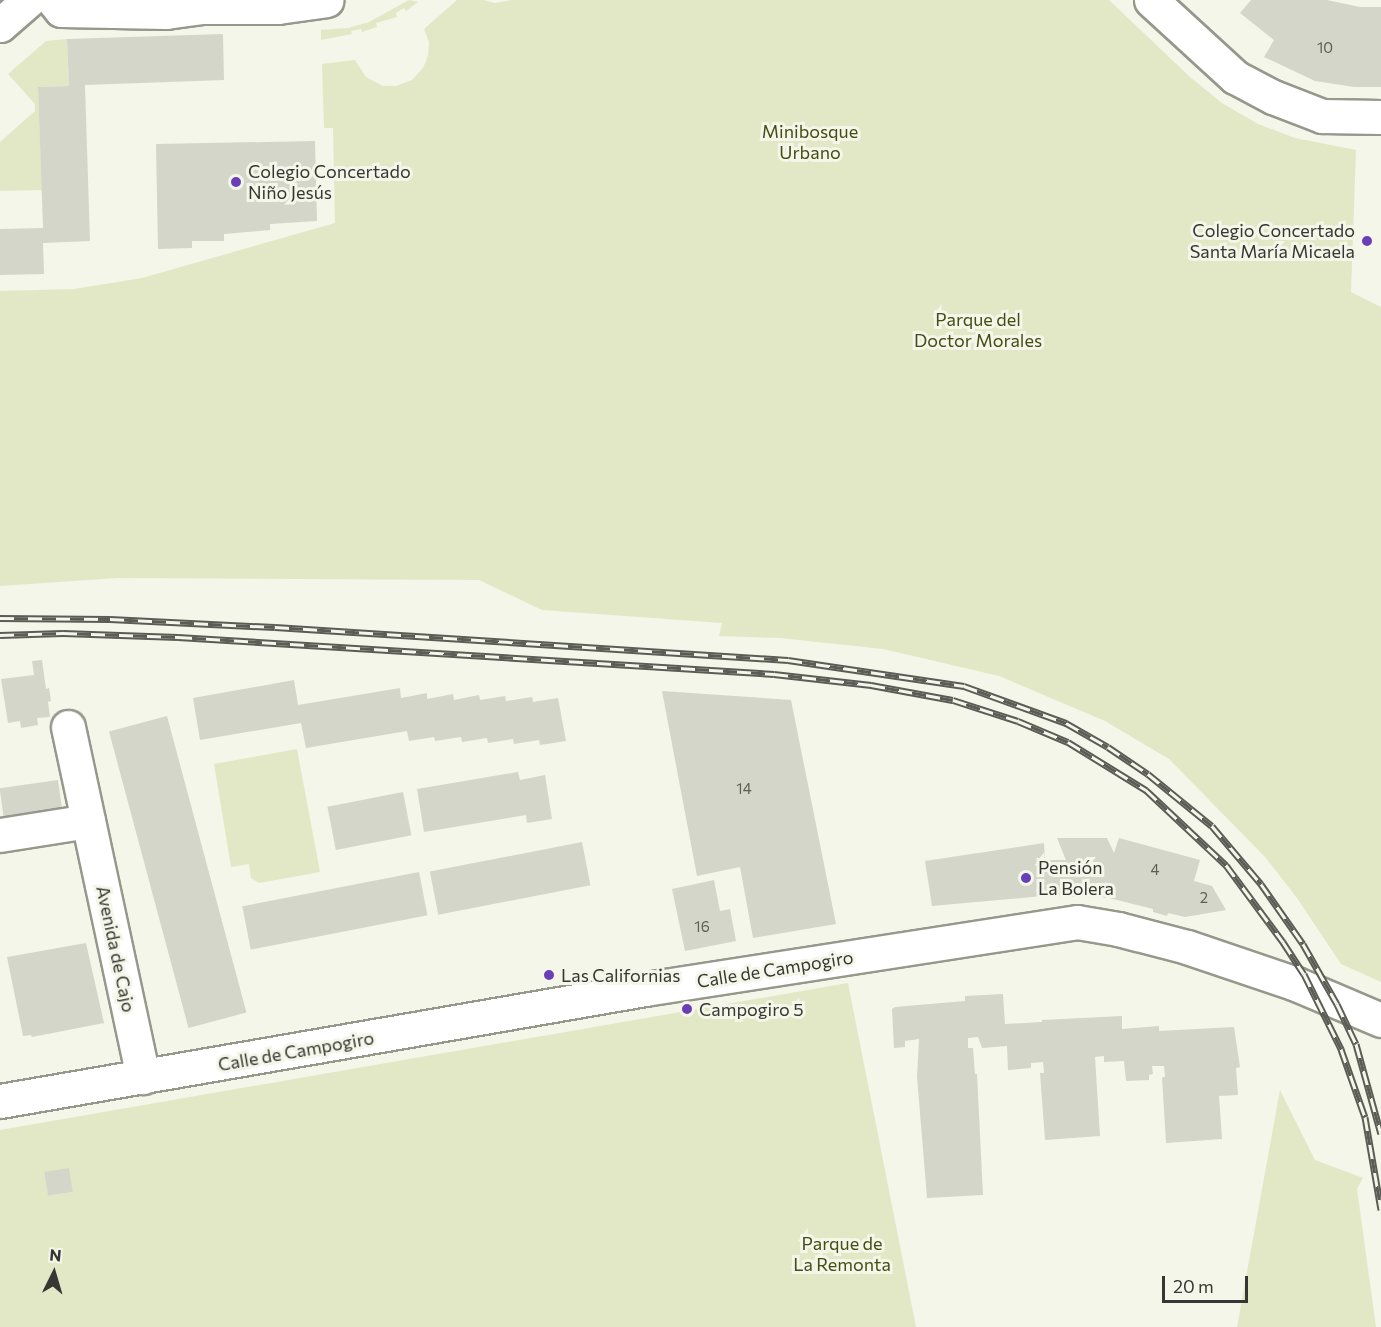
<!DOCTYPE html>
<meta charset="utf-8">
<style>
body{margin:0}
#map{position:relative;width:1381px;height:1327px;overflow:hidden;background:#f3f6e8;font-family:Commissioner,sans-serif}
div>[style]{position:absolute}
.green>*{inset:0;background:#e2e8c6}
.building>*{inset:0;background:#d4d6c9;transform-origin:0 0}
.roads{filter:drop-shadow(2px 0 #95988b) drop-shadow(-2px 0 #95988b) drop-shadow(0 2px #95988b) drop-shadow(0 -2px #95988b)}
.minor>*{height:33px;margin:-16.5px;padding:0 16.5px;transform-origin:16.5px;border-radius:16.5px;background:#fff}
.trunk>*{height:33px;margin:-16.5px;padding:0 16.5px;transform-origin:16.5px;border-radius:16.5px;background:#fff}
.rail>*{height:7px;margin-top:-3.5px;transform-origin:0;background:repeating-linear-gradient(90deg,#f3f6e8 0 14px,#5b5c55 0 28px);box-sizing:border-box;border-block:2px solid #5b5c55}
.dots>*{width:16px;height:16px;translate:-50% -50%;box-sizing:border-box;border:3px solid #f3f6e8;border-radius:50%}
span{translate:-50% -50%;white-space:nowrap;text-align:center;line-height:1.15;-webkit-text-stroke:6px #f3f6e8;paint-order:stroke}
.number-label{font-size:15px;color:#5e5f58}
.number-label span{-webkit-text-stroke-width:0}
.park-label{font-size:18px;color:#474d12}
.poi-label{font-size:18px;color:#363732}
.left{translate:0 -50%;text-align:left}
.right{translate:-100% -50%;text-align:right}
.street-label{font-size:18px;color:#363732}
.north{position:absolute;left:24px;top:1243px;width:60px;height:60px;-webkit-text-stroke:4px #f3f6e8;paint-order:stroke;rotate:5deg;font-size:16px;font-weight:700;line-height:24px;text-align:center;color:#363732}
.north::after{content:'';display:block;margin:auto;width:21px;height:27px;background:#363732;clip-path:polygon(50% 0,100% 100%,50% 72%,0 100%)}
.scale{position:absolute;left:1162px;top:1276px;width:86px;height:27px;box-sizing:border-box;border:3px solid #363732;border-top:0;padding-left:8px;font-size:18px;line-height:21px;white-space:nowrap;color:#363732;-webkit-text-stroke:4px #f3f6e8;paint-order:stroke}
</style>
<div id="map">
<div class="green">
<div style="clip-path:polygon(409px 0,418px 2px,406px 11px,404px 8px,396px 13px,397px 17px,376px 23px,377px 27px,362px 32px,361px 29px,351px 31px,352px 34px,321px 40px,321px 30px,348px 28px,369px 22px)"></div>
<div style="clip-path:polygon(457px 0,484px 0,495px 3px,512px 0,1109px 0,1190px 77px,1222px 103px,1258px 124px,1295px 138px,1356px 150px,1351px 292px,1381px 307px,1381px 982px,1341px 964px,1297px 898px,1266px 858px,1169px 759px,1105px 721px,999px 676px,883px 649px,780px 638px,719px 636px,722px 623px,542px 610px,479px 580px,117px 578px,0 586px,0 291px,74px 289px,142px 278px,335px 223px,333px 128px,324px 128px,322px 64px,355px 60px,366px 77px,383px 86px,396px 86px,412px 80px,423px 68px,428px 56px,429px 42px,424px 29px)"></div>
<div style="clip-path:polygon(67px 39px,69px 86px,38px 87px,42px 190px,0 191px,0 142px,35px 111px,35px 104px,8px 74px,46px 41px)"></div>
<div style="clip-path:polygon(297px 749px,320px 872px,259px 883px,251px 878px,249px 864px,231px 867px,214px 764px)"></div>
<div style="clip-path:polygon(848px 983px,916px 1327px,0 1327px,0 1130px)"></div>
<div style="clip-path:polygon(1280px 1090px,1315px 1160px,1363px 1178px,1357px 1189px,1376px 1327px,1237px 1327px)"></div>
</div>
<div class="building">
<div style="clip-path:polygon(1251px 0,1327px 0,1360px 7px,1381px 7px,1381px 87px,1354px 87px,1315px 81px,1264px 57px,1274px 40px,1240px 13px)"></div>
<div style="clip-path:polygon(223px 34px,224px 80px,85px 85px,90px 241px,43px 243px,44px 274px,0 275px,0 229px,43px 228px,38px 87px,69px 86px,67px 39px)"></div>
<div style="clip-path:polygon(315px 141px,317px 221px,270px 224px,270px 230px,224px 234px,224px 241px,192px 241px,192px 248px,158px 249px,156px 144px)"></div>
<div style="clip-path:polygon(42px 660px,46px 689px,49px 688px,51px 701px,48px 702px,50px 717px,37px 718px,38px 725px,21px 728px,20px 721px,8px 723px,1px 679px,34px 675px,32px 661px)"></div>
<div style="clip-path:polygon(294px 680px,298px 705px,400px 688px,401px 698px,427px 693px,427px 699px,453px 694px,454px 700px,479px 695px,480px 700px,505px 696px,506px 701px,532px 697px,533px 702px,558px 698px,566px 741px,540px 745px,539px 740px,514px 744px,513px 739px,488px 743px,487px 738px,462px 742px,461px 737px,435px 741px,434px 737px,409px 741px,407px 731px,306px 748px,301px 723px,200px 740px,193px 698px)"></div>
<div style="clip-path:polygon(662px 691px,791px 700px,836px 924px,753px 938px,740px 867px,697px 876px)"></div>
<div style="left:167px;top:716px;width:307px;height:60px;rotate:75deg"></div>
<div style="clip-path:polygon(518px 772px,520px 780px,545px 775px,552px 819px,527px 823px,526px 815px,424px 832px,417px 789px)"></div>
<div style="left:58px;top:780px;width:29px;height:59px;rotate:82deg"></div>
<div style="left:403px;top:792px;width:44px;height:77px;rotate:79deg"></div>
<div style="clip-path:polygon(1057px 838px,1107px 838px,1114px 853px,1119px 838px,1200px 860px,1194px 881px,1212px 886px,1226px 910px,1185px 917px,1168px 913px,1167px 916px,1153px 912px,1153px 909px,1109px 898px,1044px 896px,932px 906px,925px 861px,1044px 843px,1045px 860px,1066px 860px)"></div>
<div style="left:582px;top:842px;width:44px;height:155px;rotate:79deg"></div>
<div style="left:419px;top:872px;width:44px;height:180px;rotate:79deg"></div>
<div style="clip-path:polygon(714px 880px,720px 911px,730px 909px,736px 941px,685px 951px,672px 889px)"></div>
<div style="clip-path:polygon(86px 943px,104px 1023px,32px 1037px,31px 1035px,23px 1036px,7px 957px)"></div>
<div style="clip-path:polygon(1003px 994px,1005px 1024px,1042px 1022px,1042px 1020px,1122px 1016px,1122px 1029px,1159px 1026px,1159px 1031px,1234px 1027px,1240px 1067px,1236px 1068px,1238px 1095px,1219px 1096px,1222px 1139px,1166px 1143px,1162px 1077px,1165px 1077px,1164px 1066px,1152px 1066px,1153px 1074px,1149px 1075px,1149px 1080px,1126px 1081px,1124px 1061px,1104px 1062px,1104px 1056px,1095px 1057px,1100px 1136px,1045px 1140px,1040px 1073px,1044px 1073px,1043px 1062px,1031px 1063px,1031px 1068px,1008px 1070px,1007px 1046px,982px 1048px,978px 1037px,968px 1038px,968px 1048px,973px 1048px,975px 1074px,977px 1074px,983px 1195px,927px 1198px,917px 1077px,919px 1039px,905px 1041px,905px 1047px,894px 1048px,892px 1009px,895px 1007px,965px 1001px,965px 996px)"></div>
<div style="left:69px;top:1168px;width:24px;height:25px;rotate:81deg"></div>
</div>
<div class="roads">
<div class="minor">
<div style="left:53px;top:0;width:13px;rotate:51deg"></div>
<div style="left:61px;top:10px;width:105px;rotate:1.1deg"></div>
<div style="left:166px;top:12px;width:37px;rotate:-8deg"></div>
<div style="left:203px;top:7px;width:75px"></div>
<div style="left:278px;top:7px;width:49px;rotate:-8.1deg"></div>
<div style="left:1151px;top:0;width:114px;rotate:42.5deg"></div>
<div style="left:1235px;top:77px;width:43px;rotate:27.8deg"></div>
<div style="left:1273px;top:97px;width:53px;rotate:21.2deg"></div>
<div style="left:1322px;top:116px;width:59px;rotate:1deg"></div>
<div style="left:0;top:25px;width:38px;rotate:-41deg"></div>
<div style="left:68px;top:727px;width:358px;rotate:77.9deg"></div>
<div style="left:0;top:835px;width:89px;rotate:-9deg"></div>
</div>
<div class="trunk">
<div style="left:0;top:1101px;width:655px;rotate:-9.85deg"></div>
<div style="left:645px;top:989px;width:437px;rotate:-8.8deg"></div>
<div style="left:1077px;top:922px;width:42px;rotate:9.7deg"></div>
<div style="left:1118px;top:929px;width:71px;rotate:14.6deg"></div>
<div style="left:1187px;top:947px;width:115px;rotate:18.7deg"></div>
<div style="left:1296px;top:984px;width:92px;rotate:23deg"></div>
</div>
</div>
<div class="rail">
<div style="left:0;top:618px;width:110px;rotate:0.5deg"></div>
<div style="left:110px;top:619px;width:165px;rotate:2.8deg"></div>
<div style="left:275px;top:627px;width:514px;rotate:3.68deg"></div>
<div style="left:788px;top:660px;width:178px;rotate:8.4deg"></div>
<div style="left:964px;top:686px;width:109px;rotate:19.9deg"></div>
<div style="left:1066px;top:723px;width:48px;rotate:29.7deg"></div>
<div style="left:1108px;top:747px;width:48px;rotate:34deg"></div>
<div style="left:1148px;top:774px;width:82px;rotate:39.1deg"></div>
<div style="left:1212px;top:826px;width:76px;rotate:49.8deg"></div>
<div style="left:1261px;top:884px;width:73px;rotate:55deg"></div>
<div style="left:1303px;top:944px;width:69px;rotate:60.5deg"></div>
<div style="left:1337px;top:1004px;width:44px;rotate:64.6deg"></div>
<div style="left:1356px;top:1044px;width:93px;rotate:74.5deg"></div>
<div style="left:0;top:635px;width:63px;rotate:-1.8deg"></div>
<div style="left:63px;top:633px;width:115px;rotate:2deg"></div>
<div style="left:178px;top:637px;width:597px;rotate:3.55deg"></div>
<div style="left:774px;top:674px;width:98px;rotate:6.5deg"></div>
<div style="left:871px;top:685px;width:83px;rotate:10.4deg"></div>
<div style="left:953px;top:700px;width:68px;rotate:17.9deg"></div>
<div style="left:1018px;top:721px;width:54px;rotate:22.8deg"></div>
<div style="left:1068px;top:742px;width:92px;rotate:31.6deg"></div>
<div style="left:1146px;top:790px;width:110px;rotate:43.2deg"></div>
<div style="left:1226px;top:865px;width:96px;rotate:53.5deg"></div>
<div style="left:1283px;top:942px;width:38px;rotate:57deg"></div>
<div style="left:1304px;top:974px;width:84px;rotate:63.7deg"></div>
<div style="left:1341px;top:1049px;width:72px;rotate:70.6deg"></div>
<div style="left:1365px;top:1117px;width:94px;rotate:80.2deg"></div>
</div>
<div class="dots">
<div style="left:236px;top:182px;background:#693eb6"></div>
<div style="left:1367px;top:241px;background:#693eb6"></div>
<div style="left:1026px;top:878px;background:#693eb6"></div>
<div style="left:549px;top:975px;background:#693eb6"></div>
<div style="left:687px;top:1009px;background:#693eb6"></div>
</div>
<div class="number-label">
<span style="left:1325px;top:48px">10</span>
<span style="left:744px;top:789px">14</span>
<span style="left:1155px;top:870px">4</span>
<span style="left:1204px;top:898px">2</span>
<span style="left:702px;top:927px">16</span>
</div>
<div class="park-label">
<span style="left:810px;top:142px">Minibosque<br>Urbano</span>
<span style="left:978px;top:330px">Parque del<br>Doctor Morales</span>
<span style="left:842px;top:1254px">Parque de<br>La Remonta</span>
</div>
<div class="poi-label">
<span class="left" style="left:248px;top:182px">Colegio Concertado<br>Niño Jesús</span>
<span class="right" style="left:1355px;top:241px">Colegio Concertado<br>Santa María Micaela</span>
<span class="left" style="left:1038px;top:878px">Pensión<br>La Bolera</span>
<span class="left" style="left:561px;top:975px">Las Californias</span>
<span class="left" style="left:699px;top:1009px">Campogiro 5</span>
</div>
<div class="street-label">
<span style="left:116px;top:949px;rotate:78deg">Avenida de Cajo</span>
<span style="left:775px;top:969px;rotate:-9deg">Calle de Campogiro</span>
<span style="left:296px;top:1051px;rotate:-10deg">Calle de Campogiro</span>
</div>
<div class="north">N</div>
<div class="scale">20 m</div>
</div>
